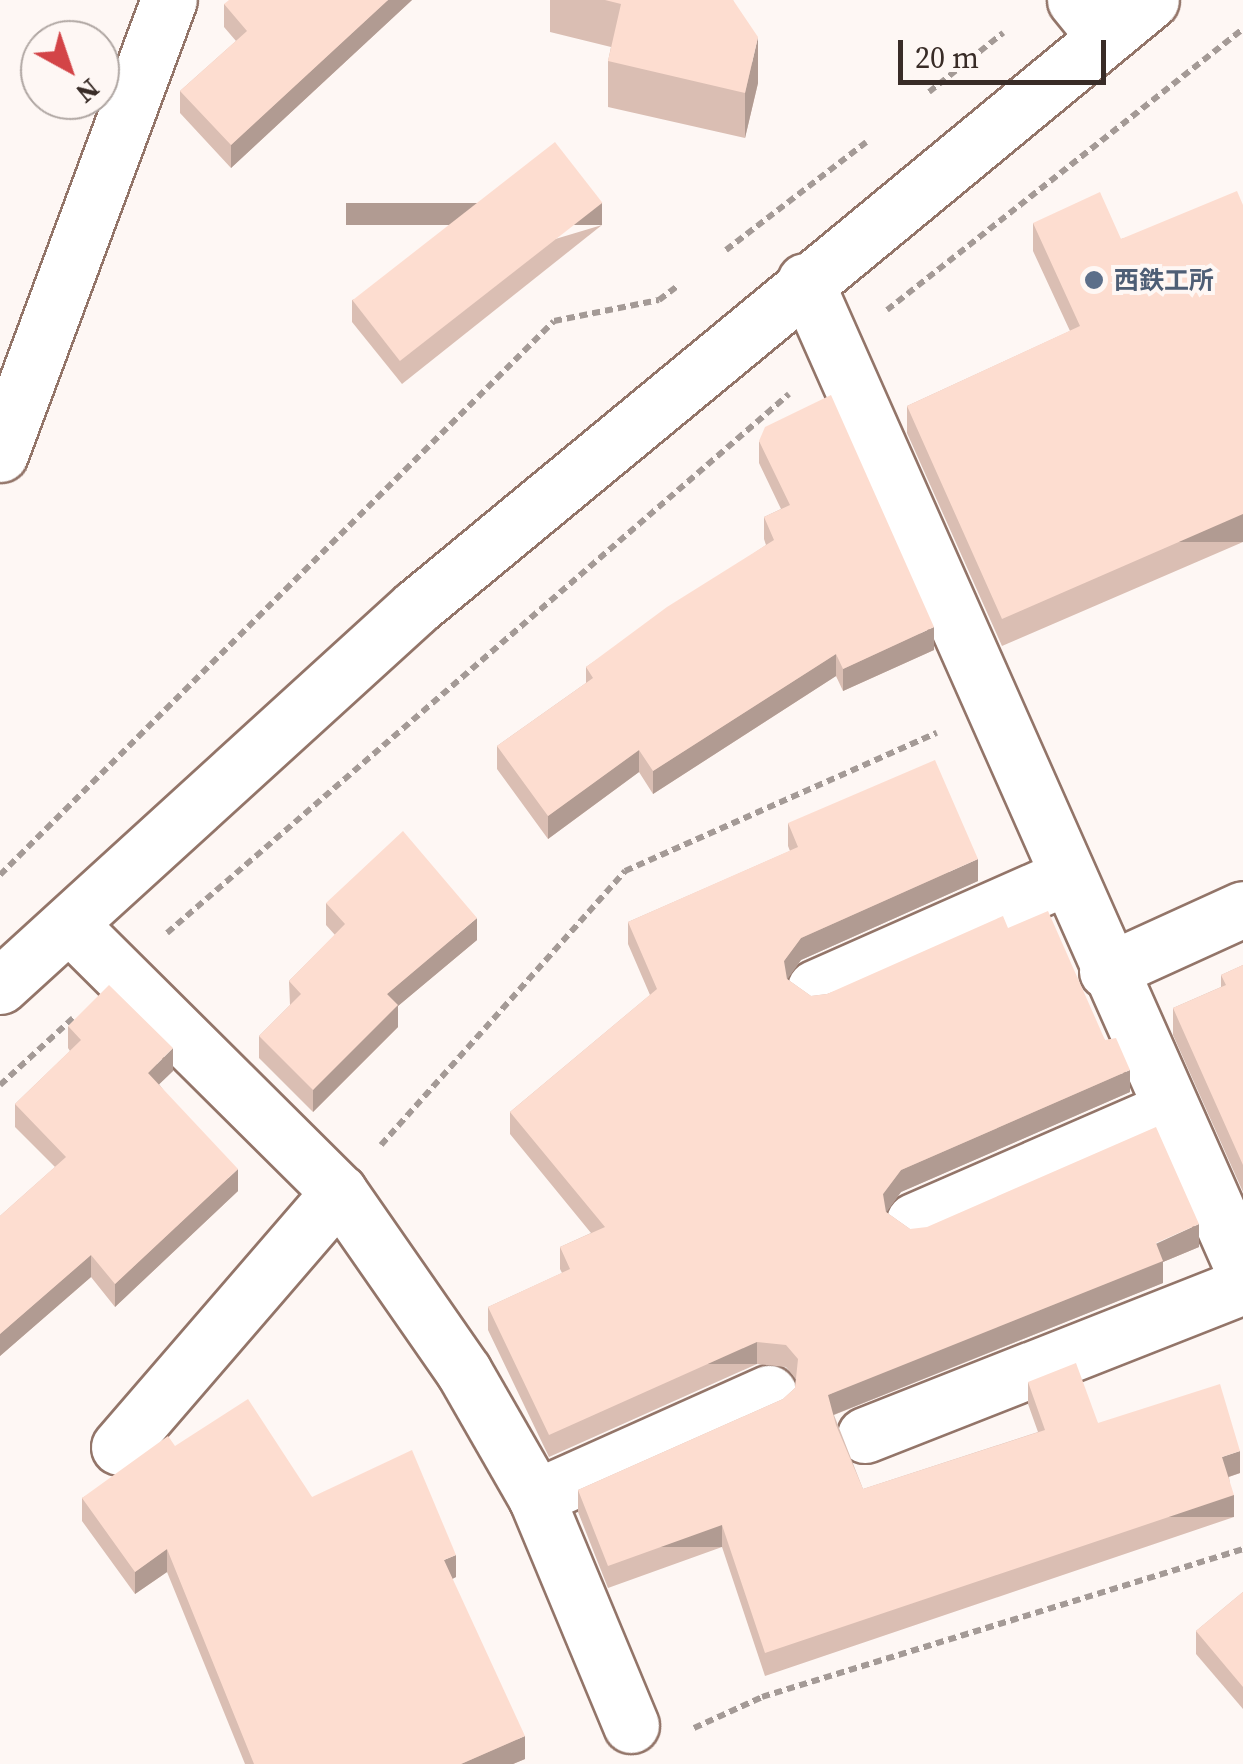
<!DOCTYPE html>
<meta charset="utf-8">
<style>
body{margin:0}
#map{position:relative;width:1243px;height:1764px;overflow:hidden;background:#fef7f4;font-family:"Source Serif 4","Noto Sans JP",serif}
div>[style]{position:absolute}
.path>*{height:6px;margin-top:-3px;transform-origin:0;background:repeating-linear-gradient(90deg,#a49a96 0 8px,transparent 0 13px)}
.roads{filter:drop-shadow(2px 0 #937569) drop-shadow(-2px 0 #937569) drop-shadow(0 2px #937569) drop-shadow(0 -2px #937569)}
.minor>*{height:55px;margin:-27.5px;padding:0 27.5px;transform-origin:27.5px;border-radius:27.5px;background:#fff}
.wall>*{inset:0;background:#dabeb3}
.shaded-wall>*{inset:0;background:#b19b92;transform-origin:0 0}
.building>*{inset:0;background:#fdddd0;transform-origin:0 0}
.dots>*{width:28px;height:28px;translate:-50% -50%;box-sizing:border-box;border:5px solid #fef7f4;border-radius:50%}
span{translate:-50% -50%;white-space:nowrap;text-align:center;line-height:1.15;-webkit-text-stroke:8px #fef7f4;paint-order:stroke}
.service-label{font-size:25px;color:#4e5e75;font-weight:700}
.left{translate:0 -50%;text-align:left}
.north{position:absolute;left:20px;top:20px;width:100px;height:100px;box-sizing:border-box;background:#fef7f4;border:2px solid #afa6a2;border-radius:50%;rotate:140deg;font-size:28px;font-weight:700;line-height:40px;text-align:center;color:#392c27}
.north::after{content:'';display:block;margin:auto;width:35px;height:45px;background:#d34447;clip-path:polygon(50% 0,100% 100%,50% 72%,0 100%)}
.scale{position:absolute;left:898px;top:40px;width:208px;height:45px;box-sizing:border-box;border:5px solid #392c27;border-top:0;padding-left:12px;font-size:30px;line-height:35px;white-space:nowrap;color:#392c27;-webkit-text-stroke:8px #fef7f4;paint-order:stroke}
</style>
<div id="map">
<div class="path">
<div style="left:929px;top:92px;width:95px;rotate:-38.6deg"></div>
<div style="left:726px;top:250px;width:177px;rotate:-37.6deg"></div>
<div style="left:887px;top:310px;width:454px;rotate:-38.3deg"></div>
<div style="left:0;top:875px;width:783px;rotate:-45deg"></div>
<div style="left:554px;top:321px;width:107px;rotate:-11.3deg"></div>
<div style="left:659px;top:300px;width:25px;rotate:-37deg"></div>
<div style="left:167px;top:933px;width:823px;rotate:-40.91deg"></div>
<div style="left:0;top:1085px;width:99px;rotate:-42.5deg"></div>
<div style="left:381px;top:1145px;width:367px;rotate:-48.3deg"></div>
<div style="left:625px;top:871px;width:341px;rotate:-23.9deg"></div>
<div style="left:694px;top:1728px;width:75px;rotate:-24.5deg"></div>
<div style="left:762px;top:1697px;width:503px;rotate:-17.1deg"></div>
</div>
<div class="roads">
<div class="minor">
<div style="left:1075px;top:0;width:48px;rotate:51deg"></div>
<div style="left:805px;top:281px;width:1081px;rotate:66.09deg"></div>
<div style="left:0;top:454px;width:484px;rotate:-69.6deg"></div>
<div style="left:69px;top:924px;width:380px;rotate:44.8deg"></div>
<div style="left:339px;top:1192px;width:219px;rotate:55.2deg"></div>
<div style="left:464px;top:1372px;width:144px;rotate:60.1deg"></div>
<div style="left:536px;top:1497px;width:247px;rotate:67.4deg"></div>
<div style="left:1107px;top:971px;width:149px;rotate:-24.5deg"></div>
<div style="left:0;top:986px;width:563px;rotate:-42.34deg"></div>
<div style="left:416px;top:607px;width:953px;rotate:-39.55deg"></div>
<div style="left:815px;top:988px;width:274px;rotate:-23.9deg"></div>
<div style="left:914px;top:1221px;width:277px;rotate:-23.6deg"></div>
<div style="left:865px;top:1435px;width:406px;rotate:-21.5deg"></div>
<div style="left:119px;top:1447px;width:337px;rotate:-49.2deg"></div>
<div style="left:536px;top:1497px;width:255px;rotate:-24.1deg"></div>
</div>
</div>
<div class="wall">
<div style="clip-path:polygon(412px 0,231px 168px,180px 113px,180px 91px,236px 41px,224px 27px,224px 4px)"></div>
<div style="clip-path:polygon(550px 0,733px 0,758px 83px,745px 138px,608px 107px,608px 61px,611px 47px,550px 32px)"></div>
<div style="clip-path:polygon(1243px 205px,1243px 542px,1002px 646px,907px 433px,907px 406px,1070px 331px,1033px 251px,1033px 223px,1121px 239px)"></div>
<div style="clip-path:polygon(602px 225px,402px 384px,352px 322px,352px 300px)"></div>
<div style="clip-path:polygon(759px 441px,934px 650px,843px 691px,836px 676px,653px 794px,639px 772px,548px 839px,497px 769px,497px 746px,586px 683px,586px 667px,766px 545px,764px 539px,764px 517px,781px 509px,759px 463px)"></div>
<div style="clip-path:polygon(788px 823px,978px 881px,801px 960px,787px 979px,811px 996px,827px 994px,1008px 928px,1105px 1040px,1130px 1092px,901px 1192px,886px 1212px,910px 1229px,1199px 1247px,1163px 1262px,1163px 1283px,834px 1415px,863px 1489px,1038px 1432px,1028px 1404px,1028px 1382px,1098px 1423px,1240px 1473px,1229px 1477px,1234px 1517px,765px 1676px,722px 1547px,608px 1588px,578px 1512px,578px 1490px,783px 1399px,795px 1388px,796px 1379px,786px 1367px,757px 1364px,549px 1457px,488px 1330px,488px 1307px,562px 1273px,560px 1269px,560px 1247px,591px 1233px,510px 1134px,510px 1112px,650px 995px,628px 944px,628px 922px,790px 851px,788px 846px)"></div>
<div style="clip-path:polygon(326px 903px,477px 940px,398px 1006px,398px 1027px,313px 1112px,259px 1058px,259px 1036px,290px 1005px,289px 981px,335px 935px,326px 925px)"></div>
<div style="clip-path:polygon(1243px 965px,1243px 1192px,1173px 1035px,1173px 1008px,1221px 987px,1221px 975px)"></div>
<div style="clip-path:polygon(68px 1026px,173px 1071px,159px 1084px,238px 1191px,115px 1307px,91px 1277px,0 1356px,0 1216px,55px 1167px,15px 1127px,15px 1104px,70px 1051px,68px 1048px)"></div>
<div style="clip-path:polygon(175px 1446px,312px 1497px,456px 1577px,452px 1579px,525px 1759px,513px 1764px,245px 1764px,167px 1572px,135px 1594px,82px 1521px,82px 1498px)"></div>
<div style="clip-path:polygon(1243px 1592px,1243px 1709px,1196px 1654px,1196px 1631px)"></div>
</div>
<div class="shaded-wall">
<div style="clip-path:polygon(388px 0,412px 0,231px 168px,231px 145px)"></div>
<div style="clip-path:polygon(758px 37px,758px 83px,745px 138px,745px 93px)"></div>
<div style="left:602px;top:203px;width:22px;height:256px;rotate:90deg"></div>
<div style="left:1243px;top:514px;width:28px;height:263px;rotate:90deg"></div>
<div style="clip-path:polygon(934px 627px,934px 650px,843px 691px,843px 669px)"></div>
<div style="clip-path:polygon(836px 654px,836px 676px,653px 794px,653px 771px)"></div>
<div style="clip-path:polygon(639px 750px,639px 772px,548px 839px,548px 816px)"></div>
<div style="clip-path:polygon(978px 859px,978px 881px,801px 960px,784px 984px,784px 961px,801px 938px)"></div>
<div style="clip-path:polygon(477px 918px,477px 940px,398px 1006px,398px 1027px,313px 1112px,313px 1090px,387px 994px)"></div>
<div style="clip-path:polygon(173px 1048px,173px 1071px,148px 1095px,148px 1073px)"></div>
<div style="clip-path:polygon(1130px 1070px,1130px 1092px,901px 1192px,883px 1217px,883px 1194px,901px 1170px)"></div>
<div style="clip-path:polygon(238px 1169px,238px 1191px,115px 1307px,115px 1284px)"></div>
<div style="clip-path:polygon(1199px 1224px,1199px 1247px,1163px 1262px,1163px 1283px,828px 1417px,828px 1395px)"></div>
<div style="clip-path:polygon(91px 1255px,91px 1277px,0 1356px,0 1334px)"></div>
<div style="left:757px;top:1342px;width:22px;height:228px;rotate:90deg"></div>
<div style="clip-path:polygon(1240px 1451px,1240px 1473px,1222px 1479px,1222px 1457px)"></div>
<div style="left:1234px;top:1495px;width:22px;height:495px;rotate:90deg"></div>
<div style="left:722px;top:1525px;width:22px;height:121px;rotate:90deg"></div>
<div style="clip-path:polygon(167px 1549px,167px 1572px,135px 1594px,135px 1572px)"></div>
<div style="clip-path:polygon(456px 1555px,456px 1577px,444px 1583px,444px 1560px)"></div>
<div style="clip-path:polygon(525px 1736px,525px 1759px,513px 1764px,461px 1764px)"></div>
</div>
<div class="building">
<div style="clip-path:polygon(229px 0,388px 0,231px 145px,180px 91px,247px 31px,224px 4px)"></div>
<div style="clip-path:polygon(605px 0,733px 0,758px 37px,745px 93px,608px 61px,621px 4px)"></div>
<div style="left:555px;top:142px;width:77px;height:257px;rotate:52deg"></div>
<div style="clip-path:polygon(1237px 191px,1243px 205px,1243px 514px,1002px 619px,907px 406px,1080px 326px,1033px 223px,1100px 192px,1121px 239px)"></div>
<div style="clip-path:polygon(831px 395px,934px 627px,843px 669px,836px 654px,653px 771px,639px 750px,548px 816px,497px 746px,593px 678px,586px 667px,667px 607px,774px 540px,764px 517px,790px 505px,759px 441px,765px 427px)"></div>
<div style="clip-path:polygon(935px 760px,978px 859px,801px 938px,784px 961px,787px 979px,811px 996px,827px 994px,1003px 916px,1008px 928px,1048px 911px,1105px 1040px,1116px 1038px,1130px 1070px,901px 1170px,883px 1194px,886px 1212px,910px 1229px,927px 1227px,1156px 1127px,1199px 1224px,1156px 1243px,1163px 1261px,828px 1395px,836px 1425px,863px 1489px,1045px 1430px,1028px 1382px,1076px 1363px,1098px 1423px,1220px 1384px,1240px 1451px,1222px 1457px,1234px 1495px,765px 1653px,722px 1525px,608px 1566px,578px 1490px,783px 1399px,795px 1388px,798px 1359px,786px 1345px,757px 1342px,549px 1435px,488px 1307px,570px 1269px,560px 1247px,605px 1227px,510px 1112px,657px 989px,628px 922px,798px 847px,788px 823px)"></div>
<div style="clip-path:polygon(403px 831px,477px 918px,387px 994px,398px 1005px,313px 1090px,259px 1036px,301px 994px,289px 981px,345px 924px,326px 903px)"></div>
<div style="clip-path:polygon(1243px 965px,1243px 1165px,1173px 1008px,1226px 985px,1221px 975px)"></div>
<div style="clip-path:polygon(109px 985px,173px 1048px,148px 1073px,238px 1169px,115px 1284px,91px 1255px,0 1334px,0 1216px,66px 1157px,15px 1104px,81px 1040px,68px 1026px)"></div>
<div style="clip-path:polygon(248px 1399px,312px 1497px,412px 1450px,456px 1555px,444px 1560px,525px 1736px,461px 1764px,254px 1764px,167px 1549px,135px 1572px,82px 1498px,168px 1436px,175px 1446px)"></div>
<div style="clip-path:polygon(1243px 1592px,1243px 1687px,1196px 1631px)"></div>
</div>
<div class="dots">
<div style="left:1094px;top:280px;background:#5c6f8a"></div>
</div>
<div class="service-label">
<span class="left" style="left:1114px;top:280px">西鉄工所</span>
</div>
<div class="north">N</div>
<div class="scale">20 m</div>
</div>
